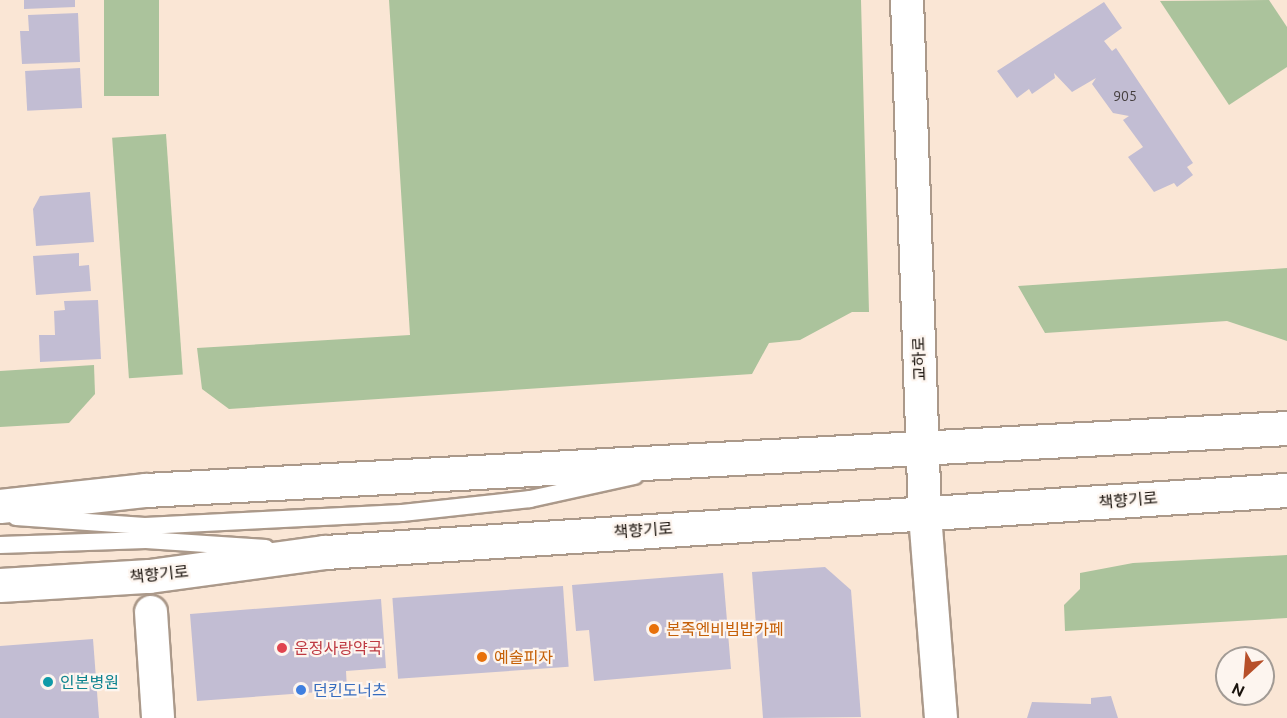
<!DOCTYPE html>
<meta charset="utf-8">
<style>
body{margin:0}
#map{position:relative;width:1287px;height:718px;overflow:hidden;background:#fae6d5;font-family:Ubuntu,"Noto Sans KR",sans-serif}
div>[style]{position:absolute}
.green>*{inset:0;background:#abc39c;transform-origin:0 0}
.building>*{inset:0;background:#c2bdd3;transform-origin:0 0}
.roads{filter:drop-shadow(2px 0 #ab998a) drop-shadow(-2px 0 #ab998a) drop-shadow(0 2px #ab998a) drop-shadow(0 -2px #ab998a)}
.lane>*{height:16px;margin:-8px;padding:0 8px;transform-origin:8px;border-radius:8px;background:#fff}
.street>*{height:32px;margin:-16px;padding:0 16px;transform-origin:16px;border-radius:16px;background:#fff}
.secondary>*{height:33px;margin:-16.5px;padding:0 16.5px;transform-origin:16.5px;border-radius:16.5px;background:#fff}
.dots>*{width:16px;height:16px;translate:-50% -50%;box-sizing:border-box;border:3px solid #fdf5ef;border-radius:50%}
span{translate:-50% -50%;white-space:nowrap;text-align:center;line-height:1.15;-webkit-text-stroke:4.5px #fdf5ef;paint-order:stroke}
.number-label{font-size:14px;color:#443e3e}
.number-label span{-webkit-text-stroke-width:0}
.street-label{font-size:16px;color:#1a130d}
.food-label{font-size:16px;color:#c56008}
.left{translate:0 -50%;text-align:left}
.health-label{font-size:16px;color:#be3a42}
.culture-label{font-size:16px;color:#0d838f}
.shop-label{font-size:16px;color:#366cbe}
.north{position:absolute;left:1215px;top:646px;width:60px;height:60px;box-sizing:border-box;background:#fdf5ef;border:2px solid #a29b95;border-radius:50%;rotate:206deg;font-size:16px;font-weight:700;line-height:24px;text-align:center;color:#1a130d}
.north::after{content:'';display:block;margin:auto;width:21px;height:27px;background:#b74f29;clip-path:polygon(50% 0,100% 100%,50% 72%,0 100%)}
</style>
<div id="map">
<div class="green">
<div style="left:104px;top:0;width:55px;height:96px"></div>
<div style="clip-path:polygon(389px 0,861px 0,869px 312px,852px 312px,800px 340px,769px 343px,752px 374px,229px 409px,202px 389px,197px 348px,410px 335px)"></div>
<div style="clip-path:polygon(1269px 0,1287px 27px,1287px 67px,1229px 105px,1160px 1px)"></div>
<div style="left:166px;top:134px;width:241px;height:54px;rotate:86deg"></div>
<div style="clip-path:polygon(1287px 268px,1287px 341px,1227px 321px,1045px 333px,1018px 286px)"></div>
<div style="clip-path:polygon(94px 365px,95px 394px,69px 423px,0 427px,0 371px)"></div>
<div style="clip-path:polygon(1287px 555px,1287px 618px,1065px 631px,1064px 605px,1080px 589px,1080px 573px,1133px 563px)"></div>
</div>
<div class="building">
<div style="clip-path:polygon(24px 0,75px 0,75px 7px,24px 9px)"></div>
<div style="clip-path:polygon(1104px 2px,1122px 28px,1104px 41px,1112px 51px,1116px 48px,1193px 163px,1187px 167px,1193px 175px,1177px 187px,1174px 183px,1154px 192px,1128px 157px,1143px 147px,1123px 120px,1129px 116px,1113px 113px,1092px 84px,1096px 78px,1072px 92px,1054px 73px,1055px 78px,1032px 94px,1029px 89px,1017px 98px,997px 71px)"></div>
<div style="clip-path:polygon(78px 13px,80px 62px,22px 64px,20px 31px,29px 31px,28px 15px)"></div>
<div style="left:80px;top:68px;width:40px;height:55px;rotate:87deg"></div>
<div style="clip-path:polygon(90px 192px,94px 242px,36px 246px,33px 209px,40px 196px)"></div>
<div style="clip-path:polygon(79px 253px,79px 266px,89px 265px,91px 291px,36px 295px,33px 256px)"></div>
<div style="clip-path:polygon(98px 300px,101px 359px,40px 362px,39px 335px,55px 335px,54px 311px,65px 310px,64px 301px)"></div>
<div style="clip-path:polygon(825px 567px,851px 590px,861px 717px,763px 718px,752px 572px)"></div>
<div style="clip-path:polygon(723px 573px,731px 669px,594px 681px,589px 630px,576px 631px,572px 585px)"></div>
<div style="left:563px;top:586px;width:81px;height:171px;rotate:86deg"></div>
<div style="clip-path:polygon(381px 599px,386px 668px,346px 671px,347px 690px,197px 701px,190px 614px)"></div>
<div style="clip-path:polygon(93px 639px,99px 718px,0 718px,0 646px)"></div>
<div style="clip-path:polygon(1111px 696px,1118px 718px,1027px 718px,1032px 702px,1091px 704px,1091px 698px)"></div>
</div>
<div class="roads">
<div class="lane">
<div style="left:16px;top:517px;width:129px;rotate:4deg"></div>
<div style="left:145px;top:526px;width:257px;rotate:-2.9deg"></div>
<div style="left:402px;top:513px;width:129px;rotate:-6.2deg"></div>
<div style="left:530px;top:499px;width:107px;rotate:-12.4deg"></div>
<div style="left:0;top:545px;width:146px;rotate:-2deg"></div>
<div style="left:146px;top:540px;width:120px;rotate:3.8deg"></div>
</div>
<div class="street">
<div style="left:907px;top:0;width:515px;rotate:88deg"></div>
<div style="left:925px;top:515px;width:204px;rotate:85.5deg"></div>
<div style="left:151px;top:612px;width:106px;rotate:86.2deg"></div>
</div>
<div class="secondary">
<div style="left:0;top:506px;width:147px;rotate:-6.3deg"></div>
<div style="left:146px;top:490px;width:1143px;rotate:-3.11deg"></div>
<div style="left:0;top:585px;width:149px;rotate:-3.5deg"></div>
<div style="left:149px;top:576px;width:178px;rotate:-7.8deg"></div>
<div style="left:325px;top:552px;width:964px;rotate:-3.69deg"></div>
</div>
</div>
<div class="dots">
<div style="left:654px;top:629px;background:#e8710a"></div>
<div style="left:282px;top:648px;background:#e0444e"></div>
<div style="left:482px;top:657px;background:#e8710a"></div>
<div style="left:48px;top:682px;background:#0f9aa8"></div>
<div style="left:301px;top:690px;background:#3f7fe0"></div>
</div>
<div class="number-label">
<span style="left:1125px;top:96px">905</span>
</div>
<div class="street-label">
<span style="left:919px;top:359px;rotate:-92deg">교하로</span>
<span style="left:1128px;top:500px;rotate:-5deg">책향기로</span>
<span style="left:643px;top:530px;rotate:-4deg">책향기로</span>
<span style="left:159px;top:574px;rotate:-6deg">책향기로</span>
</div>
<div class="food-label">
<span class="left" style="left:666px;top:629px">본죽엔비빔밥카페</span>
<span class="left" style="left:494px;top:657px">예술피자</span>
</div>
<div class="health-label">
<span class="left" style="left:294px;top:648px">운정사랑약국</span>
</div>
<div class="culture-label">
<span class="left" style="left:60px;top:682px">인본병원</span>
</div>
<div class="shop-label">
<span class="left" style="left:313px;top:690px">던킨도너츠</span>
</div>
<div class="north">N</div>
</div>
